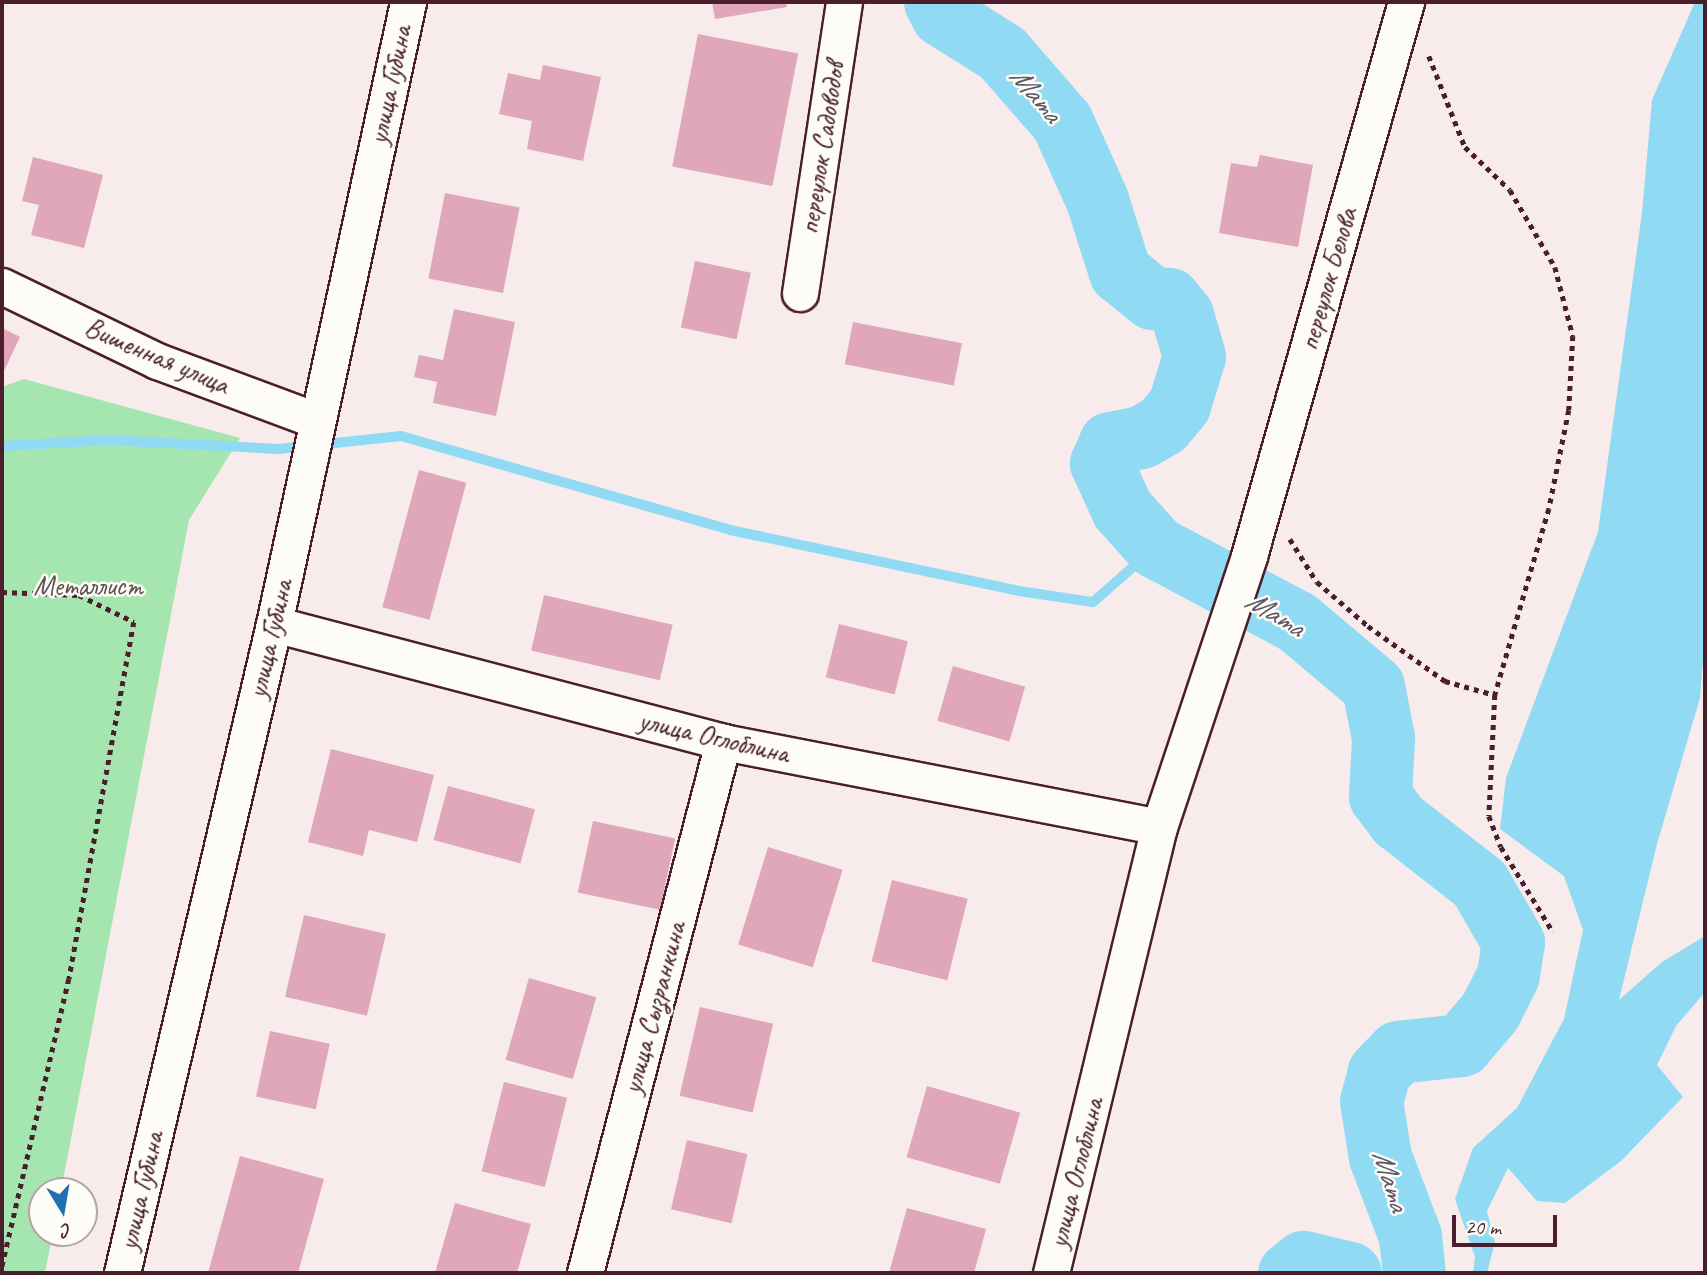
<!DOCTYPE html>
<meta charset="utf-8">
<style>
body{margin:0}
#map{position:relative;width:1707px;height:1275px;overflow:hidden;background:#f7ebeb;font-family:Caveat,sans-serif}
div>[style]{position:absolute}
.green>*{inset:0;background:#a5e6b0}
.water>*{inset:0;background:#91daf3}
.stream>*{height:10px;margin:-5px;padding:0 5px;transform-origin:5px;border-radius:5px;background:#91daf3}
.river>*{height:63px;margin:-31.5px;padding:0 31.5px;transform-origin:31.5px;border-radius:31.5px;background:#91daf3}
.building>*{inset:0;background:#dfa7b9;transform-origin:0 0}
.path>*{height:4.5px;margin-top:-2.25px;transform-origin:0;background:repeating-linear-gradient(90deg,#4a1f2b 0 5px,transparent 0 10px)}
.roads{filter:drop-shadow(2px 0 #4a1f2b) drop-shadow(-2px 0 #4a1f2b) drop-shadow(0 2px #4a1f2b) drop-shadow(0 -2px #4a1f2b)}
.minor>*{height:35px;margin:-17.5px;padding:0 17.5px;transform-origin:17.5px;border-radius:17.5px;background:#fdfcf7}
span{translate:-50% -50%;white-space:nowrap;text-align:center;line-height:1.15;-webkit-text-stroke:5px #fdfcf7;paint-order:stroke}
.street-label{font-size:28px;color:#4a1f2b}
.park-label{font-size:28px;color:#61514c}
.water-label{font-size:30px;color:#5f5767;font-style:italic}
.frame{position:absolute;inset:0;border:4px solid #4a1f2b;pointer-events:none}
.north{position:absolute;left:28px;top:1177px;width:70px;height:70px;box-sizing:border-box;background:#fdfcf7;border:2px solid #b5a4a5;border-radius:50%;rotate:169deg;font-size:19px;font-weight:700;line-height:28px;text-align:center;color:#4a1f2b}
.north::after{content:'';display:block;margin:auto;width:24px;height:32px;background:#1f6fb2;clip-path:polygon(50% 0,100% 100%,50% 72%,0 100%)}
.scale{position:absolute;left:1452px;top:1215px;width:105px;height:32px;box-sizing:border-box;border:4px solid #4a1f2b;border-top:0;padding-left:9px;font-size:21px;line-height:24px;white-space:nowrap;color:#4a1f2b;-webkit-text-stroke:5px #fdfcf7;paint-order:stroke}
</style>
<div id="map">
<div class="green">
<div style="clip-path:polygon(24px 379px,240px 438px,189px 520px,61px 1191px,42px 1191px,42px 1233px,53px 1233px,45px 1273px,2px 1273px,2px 387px)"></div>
</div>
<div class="water">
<div style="clip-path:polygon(1695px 2px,1705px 2px,1705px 637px,1700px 698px,1657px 844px,1619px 1000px,1662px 962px,1705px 936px,1705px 992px,1676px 1026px,1657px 1065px,1683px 1097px,1621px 1161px,1565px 1203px,1537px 1201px,1508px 1168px,1487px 1211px,1495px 1242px,1487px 1273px,1473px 1273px,1475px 1257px,1455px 1199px,1473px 1148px,1517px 1108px,1564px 1019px,1583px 930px,1564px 876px,1500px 829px,1506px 778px,1598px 532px,1642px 213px,1652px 100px)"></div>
</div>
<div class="stream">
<div style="left:2px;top:446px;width:106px;rotate:-3.2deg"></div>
<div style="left:108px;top:440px;width:170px;rotate:3deg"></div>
<div style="left:278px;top:449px;width:124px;rotate:-6deg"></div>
<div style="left:401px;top:436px;width:342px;rotate:15.9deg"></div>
<div style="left:730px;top:530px;width:295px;rotate:11.9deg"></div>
<div style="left:1019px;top:591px;width:75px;rotate:8.5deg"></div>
<div style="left:1093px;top:602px;width:84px;rotate:-41.1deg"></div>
</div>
<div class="river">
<div style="left:935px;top:2px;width:15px;rotate:62deg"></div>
<div style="left:942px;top:15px;width:71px;rotate:32.3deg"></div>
<div style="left:1002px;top:53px;width:91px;rotate:49deg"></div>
<div style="left:1062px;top:122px;width:85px;rotate:65.8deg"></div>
<div style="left:1097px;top:200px;width:76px;rotate:72.3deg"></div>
<div style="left:1120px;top:272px;width:41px;rotate:39.1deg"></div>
<div style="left:1152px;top:298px;width:17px;rotate:3deg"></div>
<div style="left:1169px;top:299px;width:21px;rotate:51deg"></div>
<div style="left:1182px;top:315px;width:43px;rotate:73.7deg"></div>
<div style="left:1194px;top:356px;width:51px;rotate:107deg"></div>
<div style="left:1179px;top:405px;width:26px;rotate:130deg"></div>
<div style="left:1162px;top:425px;width:24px;rotate:150deg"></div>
<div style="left:1141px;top:437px;width:32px;rotate:169deg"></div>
<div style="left:1110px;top:443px;width:22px;rotate:114deg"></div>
<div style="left:1101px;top:463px;width:51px;rotate:65.5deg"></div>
<div style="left:1122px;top:509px;width:51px;rotate:48.2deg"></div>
<div style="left:1156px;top:547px;width:160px;rotate:28deg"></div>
<div style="left:1297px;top:622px;width:99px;rotate:40.1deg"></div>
<div style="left:1373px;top:686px;width:53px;rotate:79.1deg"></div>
<div style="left:1383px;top:738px;width:58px;rotate:93deg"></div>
<div style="left:1380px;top:796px;width:30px;rotate:53deg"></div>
<div style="left:1398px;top:820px;width:103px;rotate:37.9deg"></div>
<div style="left:1479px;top:883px;width:68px;rotate:60deg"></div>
<div style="left:1513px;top:942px;width:33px;rotate:99deg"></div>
<div style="left:1508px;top:975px;width:40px;rotate:116.6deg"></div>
<div style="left:1490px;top:1011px;width:45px;rotate:130.5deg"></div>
<div style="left:1461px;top:1045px;width:63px;rotate:173.7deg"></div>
<div style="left:1398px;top:1052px;width:28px;rotate:134deg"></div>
<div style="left:1379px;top:1072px;width:30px;rotate:105deg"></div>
<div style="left:1371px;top:1101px;width:57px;rotate:80.9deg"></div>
<div style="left:1380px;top:1157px;width:85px;rotate:69.2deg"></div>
<div style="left:1410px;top:1236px;width:37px;rotate:84deg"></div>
<div style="left:1289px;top:1273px;width:18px;rotate:-38deg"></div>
<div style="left:1303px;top:1262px;width:48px;rotate:13.2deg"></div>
</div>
<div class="building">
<div style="clip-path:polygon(712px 2px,786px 2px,787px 7px,715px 19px)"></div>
<div style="left:698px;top:34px;width:102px;height:135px;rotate:11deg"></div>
<div style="clip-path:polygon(543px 65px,601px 77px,583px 161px,527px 149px,532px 121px,499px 114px,508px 73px,540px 80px)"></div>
<div style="clip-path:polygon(1260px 155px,1313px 165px,1298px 247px,1219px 233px,1231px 163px,1257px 167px)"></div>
<div style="clip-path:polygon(33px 157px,103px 175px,84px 248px,31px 235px,39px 205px,22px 201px)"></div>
<div style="left:445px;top:193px;width:76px;height:87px;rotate:11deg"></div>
<div style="left:695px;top:261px;width:57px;height:68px;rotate:12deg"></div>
<div style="clip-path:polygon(454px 309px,515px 322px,496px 416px,433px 403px,437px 382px,414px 377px,419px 355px,443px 360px)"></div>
<div style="left:853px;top:322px;width:111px;height:43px;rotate:11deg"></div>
<div style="clip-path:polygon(2px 328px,20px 337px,2px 375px)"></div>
<div style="left:419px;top:470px;width:49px;height:142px;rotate:15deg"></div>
<div style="left:544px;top:595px;width:132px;height:57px;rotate:13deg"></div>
<div style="left:839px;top:624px;width:71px;height:55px;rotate:14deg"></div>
<div style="left:953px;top:666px;width:75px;height:57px;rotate:16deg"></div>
<div style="clip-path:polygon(331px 749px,434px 775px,417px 842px,369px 830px,363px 856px,308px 842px)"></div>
<div style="left:448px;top:786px;width:90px;height:56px;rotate:15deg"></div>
<div style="left:593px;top:821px;width:84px;height:73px;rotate:12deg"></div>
<div style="left:768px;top:847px;width:78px;height:102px;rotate:17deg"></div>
<div style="left:892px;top:880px;width:78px;height:84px;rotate:14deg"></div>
<div style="left:304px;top:915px;width:84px;height:84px;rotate:13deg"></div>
<div style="left:529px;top:978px;width:70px;height:85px;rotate:16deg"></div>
<div style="left:700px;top:1007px;width:75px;height:91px;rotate:13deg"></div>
<div style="left:270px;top:1031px;width:61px;height:67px;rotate:12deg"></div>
<div style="left:504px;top:1082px;width:65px;height:92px;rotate:14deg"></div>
<div style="left:927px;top:1086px;width:97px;height:74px;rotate:16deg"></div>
<div style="left:687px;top:1140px;width:62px;height:71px;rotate:13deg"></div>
<div style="clip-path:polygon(240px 1156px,324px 1179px,298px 1273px,208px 1273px)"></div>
<div style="clip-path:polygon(455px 1203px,531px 1224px,517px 1273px,435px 1273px)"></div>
<div style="clip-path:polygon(907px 1208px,986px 1229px,974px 1273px,889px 1273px)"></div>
</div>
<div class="path">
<div style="left:1429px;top:56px;width:98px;rotate:68.4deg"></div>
<div style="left:1465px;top:147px;width:62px;rotate:43.7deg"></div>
<div style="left:1510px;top:190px;width:89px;rotate:59.7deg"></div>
<div style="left:1555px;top:267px;width:71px;rotate:75.4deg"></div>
<div style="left:1573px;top:336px;width:74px;rotate:93.1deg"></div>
<div style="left:1569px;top:410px;width:101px;rotate:101.4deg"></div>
<div style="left:1549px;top:509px;width:194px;rotate:106.2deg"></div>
<div style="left:1495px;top:695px;width:121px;rotate:92.8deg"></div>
<div style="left:1489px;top:816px;width:33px;rotate:69deg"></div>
<div style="left:1501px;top:847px;width:100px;rotate:58.5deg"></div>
<div style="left:1290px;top:539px;width:51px;rotate:57.9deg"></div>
<div style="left:1317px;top:582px;width:67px;rotate:40.8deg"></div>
<div style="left:1368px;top:626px;width:95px;rotate:35.5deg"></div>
<div style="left:1445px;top:681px;width:52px;rotate:15.6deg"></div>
<div style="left:2px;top:592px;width:77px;rotate:2.2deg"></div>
<div style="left:79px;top:595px;width:61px;rotate:26.1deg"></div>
<div style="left:134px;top:622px;width:363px;rotate:100.3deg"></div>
<div style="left:69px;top:979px;width:296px;rotate:103.1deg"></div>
</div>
<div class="roads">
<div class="minor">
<div style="left:2px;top:286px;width:172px;rotate:25.8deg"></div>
<div style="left:157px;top:361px;width:170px;rotate:20.4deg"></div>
<div style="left:800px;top:293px;width:294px;rotate:-81.4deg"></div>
<div style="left:274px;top:624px;width:464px;rotate:14.7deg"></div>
<div style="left:723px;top:742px;width:444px;rotate:11deg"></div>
<div style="left:122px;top:1273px;width:667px;rotate:-76.82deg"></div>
<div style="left:274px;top:624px;width:636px;rotate:-77.84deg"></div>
<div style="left:585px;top:1273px;width:549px;rotate:-75.43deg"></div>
<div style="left:1051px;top:1273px;width:459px;rotate:-76.4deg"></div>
<div style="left:1159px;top:827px;width:286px;rotate:-71.6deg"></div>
<div style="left:1249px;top:556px;width:576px;rotate:-74.18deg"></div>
</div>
</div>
<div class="street-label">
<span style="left:390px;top:85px;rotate:-78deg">улица Губина</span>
<span style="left:822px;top:148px;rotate:-81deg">переулок Садоводов</span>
<span style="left:1328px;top:279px;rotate:-74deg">переулок Белова</span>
<span style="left:157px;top:356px;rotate:23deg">Вишенная улица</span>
<span style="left:270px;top:639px;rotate:-77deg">улица Губина</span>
<span style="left:714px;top:737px;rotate:13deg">улица Оглоблина</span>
<span style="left:654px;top:1008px;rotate:-75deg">улица Сызранкина</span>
<span style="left:1076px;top:1173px;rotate:-76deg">улица Оглоблина</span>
<span style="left:141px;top:1191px;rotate:-77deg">улица Губина</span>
</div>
<div class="park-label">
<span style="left:88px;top:586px">Металлист</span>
</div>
<div class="water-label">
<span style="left:1036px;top:94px;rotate:50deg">Мата</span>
<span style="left:1275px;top:613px;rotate:31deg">Мата</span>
<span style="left:1391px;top:1180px;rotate:72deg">Мата</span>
</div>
<div class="frame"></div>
<div class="north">С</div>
<div class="scale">20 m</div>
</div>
